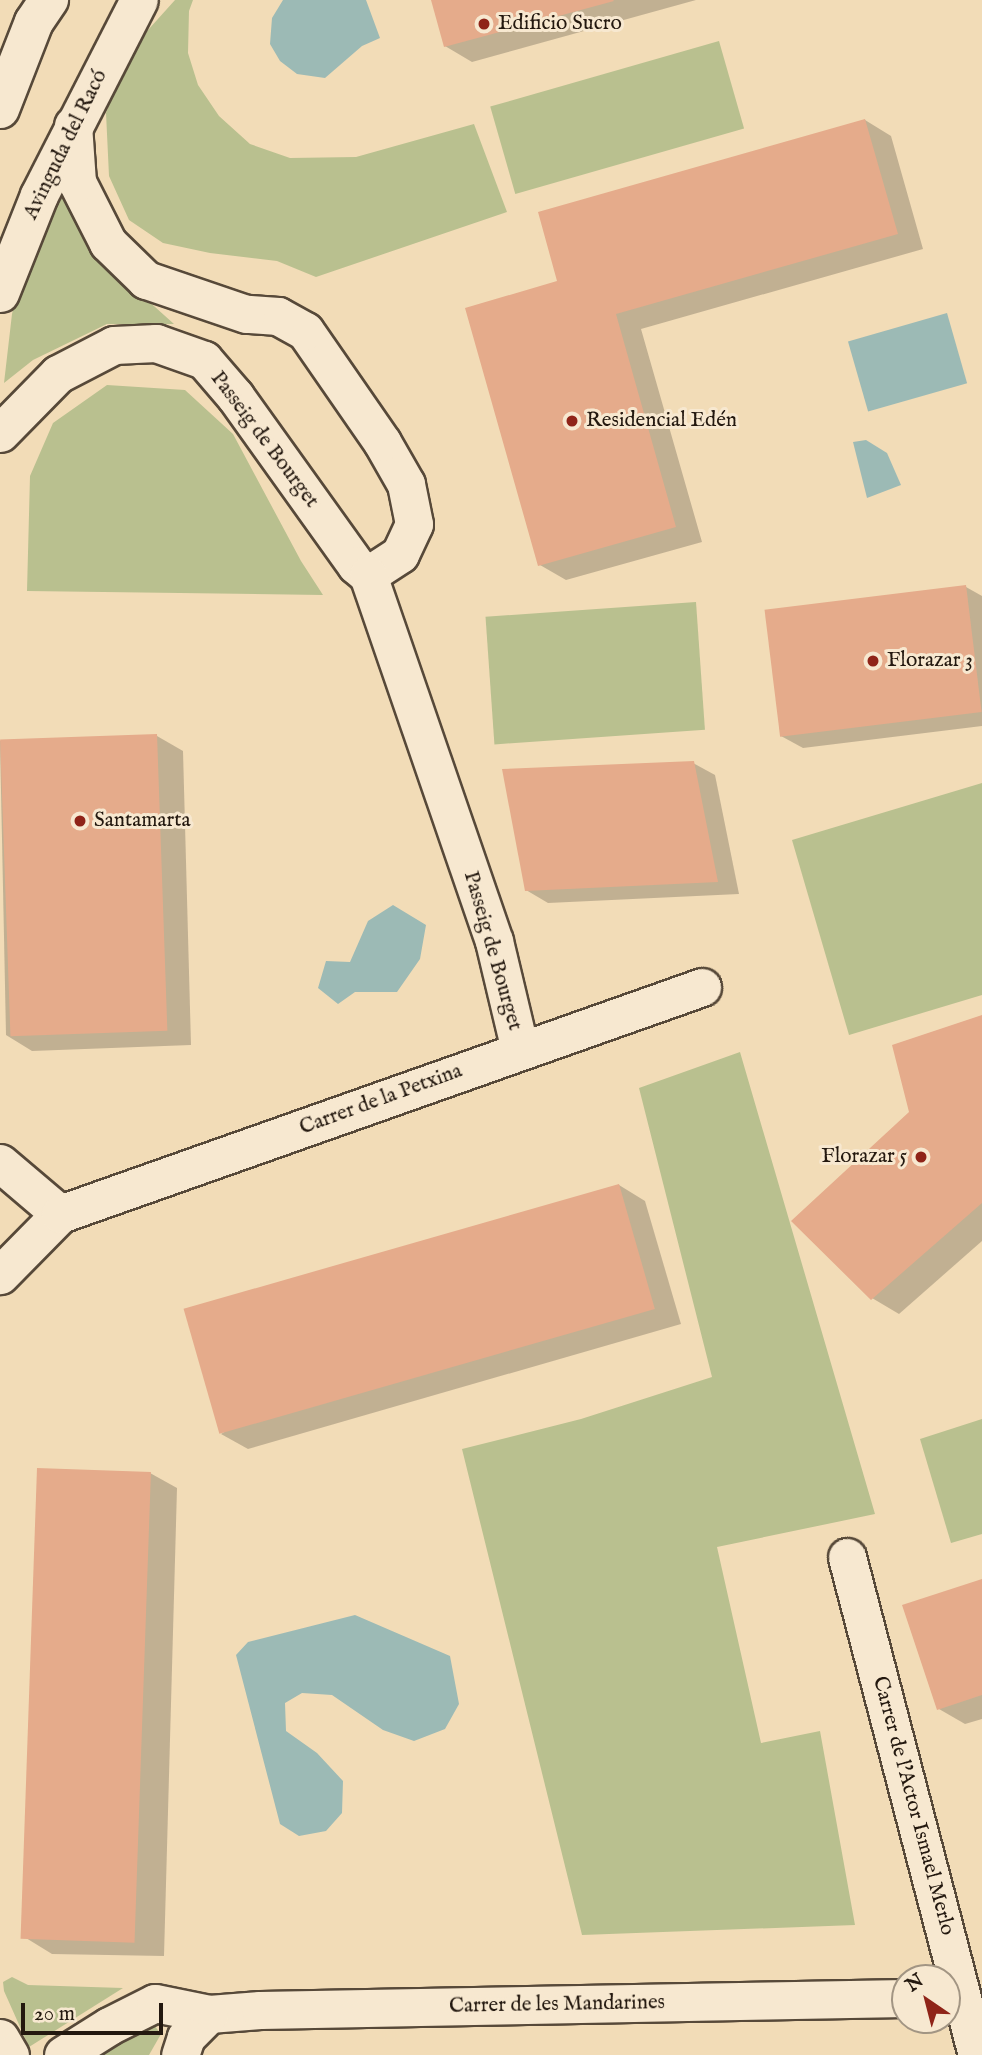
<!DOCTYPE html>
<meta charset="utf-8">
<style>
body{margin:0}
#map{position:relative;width:982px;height:2055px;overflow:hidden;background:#f2dcb7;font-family:"IM FELL English",serif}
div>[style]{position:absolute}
.green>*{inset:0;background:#b9c08f;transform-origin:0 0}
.water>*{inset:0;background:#9cbab5;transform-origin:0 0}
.shadow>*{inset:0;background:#0003}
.building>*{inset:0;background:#e5ab8b;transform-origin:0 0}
.roads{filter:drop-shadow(2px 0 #574939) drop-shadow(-2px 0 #574939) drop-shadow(0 2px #574939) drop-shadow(0 -2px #574939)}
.street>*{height:37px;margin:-18.5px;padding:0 18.5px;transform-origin:18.5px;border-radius:18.5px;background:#f7e8d0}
.secondary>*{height:38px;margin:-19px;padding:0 19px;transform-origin:19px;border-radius:19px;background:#f7e8d0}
.dots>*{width:19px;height:19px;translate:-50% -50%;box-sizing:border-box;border:4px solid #f7e8d0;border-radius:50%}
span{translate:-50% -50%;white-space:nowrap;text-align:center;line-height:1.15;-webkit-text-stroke:6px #f7e8d0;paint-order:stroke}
.poi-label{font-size:21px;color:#23180f}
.left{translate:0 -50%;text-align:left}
.right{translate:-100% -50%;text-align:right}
.street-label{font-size:21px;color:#23180f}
.north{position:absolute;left:891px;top:1964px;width:70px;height:70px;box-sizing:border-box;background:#f7e8d0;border:2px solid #a29583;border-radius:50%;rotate:325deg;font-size:19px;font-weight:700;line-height:28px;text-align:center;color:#23180f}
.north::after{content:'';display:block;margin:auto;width:24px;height:32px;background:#8f2418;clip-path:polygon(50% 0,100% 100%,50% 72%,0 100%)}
.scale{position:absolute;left:21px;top:2003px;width:142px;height:32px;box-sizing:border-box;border:4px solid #23180f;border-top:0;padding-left:9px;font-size:21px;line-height:24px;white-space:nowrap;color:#23180f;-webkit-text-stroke:5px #f7e8d0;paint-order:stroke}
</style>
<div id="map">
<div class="green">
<div style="clip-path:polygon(175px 0,193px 0,189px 11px,188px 53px,198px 85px,219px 116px,250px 144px,290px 158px,356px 157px,474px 124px,507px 212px,316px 277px,277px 261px,210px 253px,163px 243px,129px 220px,109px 176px,106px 113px,130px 50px)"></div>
<div style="left:719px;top:41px;width:91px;height:238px;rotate:74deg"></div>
<div style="clip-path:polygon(57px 160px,87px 246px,174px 324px,107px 324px,33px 360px,4px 383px,12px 314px,36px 222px)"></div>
<div style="clip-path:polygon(107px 385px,185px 390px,233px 434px,301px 561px,323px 595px,27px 591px,30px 476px,53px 423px)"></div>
<div style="left:696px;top:602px;width:128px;height:211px;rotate:86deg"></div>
<div style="clip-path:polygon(982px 783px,982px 995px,849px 1035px,792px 840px)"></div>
<div style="clip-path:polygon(740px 1052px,875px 1514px,717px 1547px,761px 1743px,820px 1731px,855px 1925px,582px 1935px,462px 1449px,581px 1419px,712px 1377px,639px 1088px)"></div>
<div style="clip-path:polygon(982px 1419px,982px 1534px,951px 1543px,920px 1439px)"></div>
<div style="clip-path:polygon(12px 1977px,28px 1985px,123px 1988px,29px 2047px,4px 1991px,3px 1982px)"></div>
<div style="clip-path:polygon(154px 2025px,161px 2034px,149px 2055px,102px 2055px,133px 2032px)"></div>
</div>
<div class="water">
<div style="clip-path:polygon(283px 0,366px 0,380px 38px,362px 46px,325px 78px,297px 74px,280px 61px,270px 44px,272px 18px)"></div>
<div style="left:947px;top:313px;width:73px;height:103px;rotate:74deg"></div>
<div style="clip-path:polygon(866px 440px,887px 453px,901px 485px,867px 498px,853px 442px)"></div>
<div style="clip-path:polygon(393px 905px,426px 925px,420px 959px,397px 992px,355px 992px,338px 1004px,318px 988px,326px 961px,350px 962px,368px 921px)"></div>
<div style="clip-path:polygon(355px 1615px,450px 1656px,459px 1704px,445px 1729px,414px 1741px,383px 1730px,332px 1695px,302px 1693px,285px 1703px,286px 1731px,317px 1753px,343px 1781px,342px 1813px,326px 1831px,299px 1836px,280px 1824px,236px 1655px,248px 1642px)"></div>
</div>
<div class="shadow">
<div style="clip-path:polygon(433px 0,696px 0,472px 62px,445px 46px)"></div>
<div style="clip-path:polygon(865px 120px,891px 136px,923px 249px,641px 329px,702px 542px,566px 580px,540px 565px,559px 282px)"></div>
<div style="clip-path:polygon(966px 587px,982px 596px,982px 726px,803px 748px,781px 736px)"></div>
<div style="clip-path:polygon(157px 736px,183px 751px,191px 1045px,32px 1051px,6px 1035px,0 741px)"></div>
<div style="clip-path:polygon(693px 763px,715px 775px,739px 894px,548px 903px,526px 890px)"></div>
<div style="clip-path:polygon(982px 1017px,982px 1241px,899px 1314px,872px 1298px,911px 1112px)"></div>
<div style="clip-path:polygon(619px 1185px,645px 1201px,681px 1324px,248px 1449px,221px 1434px)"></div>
<div style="clip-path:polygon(150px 1473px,177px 1488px,164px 1956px,52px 1954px,26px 1938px)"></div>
<div style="clip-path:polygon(982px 1581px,982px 1719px,965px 1724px,939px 1709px)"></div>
</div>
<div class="building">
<div style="clip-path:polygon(431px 0,613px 0,614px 1px,444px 47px)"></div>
<div style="clip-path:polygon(865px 119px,898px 234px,616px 314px,676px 527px,538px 566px,465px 308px,557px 281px,538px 212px)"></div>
<div style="left:966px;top:585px;width:128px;height:203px;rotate:83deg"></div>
<div style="left:157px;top:734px;width:297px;height:157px;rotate:88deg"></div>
<div style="clip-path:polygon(694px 761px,718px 882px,525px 891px,502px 769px)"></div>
<div style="clip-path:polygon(982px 1015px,982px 1203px,871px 1300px,791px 1221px,909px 1112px,892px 1045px)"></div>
<div style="left:619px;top:1184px;width:130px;height:453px;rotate:74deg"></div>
<div style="left:37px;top:1468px;width:114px;height:471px;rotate:2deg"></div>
<div style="clip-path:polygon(982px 1579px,982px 1695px,937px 1710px,902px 1605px)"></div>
</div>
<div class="roads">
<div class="street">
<div style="left:0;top:293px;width:105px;rotate:-68.3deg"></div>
<div style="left:39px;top:195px;width:219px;rotate:-62.9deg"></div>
<div style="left:0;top:433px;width:83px;rotate:-45.5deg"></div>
<div style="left:58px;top:374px;width:63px;rotate:-27.4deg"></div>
<div style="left:114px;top:345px;width:42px;rotate:-2.7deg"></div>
<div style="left:156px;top:343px;width:51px;rotate:19.5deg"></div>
<div style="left:204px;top:360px;width:48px;rotate:49.3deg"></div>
<div style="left:235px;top:396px;width:208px;rotate:54.4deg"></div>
<div style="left:356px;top:565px;width:16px;rotate:40deg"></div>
<div style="left:368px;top:575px;width:38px;rotate:-33deg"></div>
<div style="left:400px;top:554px;width:33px;rotate:-65deg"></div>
<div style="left:414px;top:524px;width:41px;rotate:-101.3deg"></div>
<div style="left:406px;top:484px;width:48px;rotate:-119.7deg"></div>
<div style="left:382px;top:442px;width:135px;rotate:-124.7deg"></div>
<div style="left:305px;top:331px;width:31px;rotate:-151deg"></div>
<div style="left:278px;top:316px;width:32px;rotate:-176deg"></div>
<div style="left:246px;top:314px;width:106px;rotate:-161.2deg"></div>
<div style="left:146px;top:280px;width:53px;rotate:-135.8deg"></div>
<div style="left:108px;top:243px;width:68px;rotate:-116.9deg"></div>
<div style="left:77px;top:182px;width:57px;rotate:-94deg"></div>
<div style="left:368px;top:575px;width:387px;rotate:71deg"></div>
<div style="left:494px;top:941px;width:112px;rotate:76.6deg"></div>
<div style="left:0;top:1163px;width:79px;rotate:40.4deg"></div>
<div style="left:60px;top:1214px;width:86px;rotate:134.5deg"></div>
<div style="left:60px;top:1214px;width:681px;rotate:-19.47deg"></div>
<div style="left:847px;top:1557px;width:515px;rotate:75.37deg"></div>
<div style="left:209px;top:2014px;width:51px;rotate:-4.5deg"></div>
<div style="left:260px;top:2010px;width:645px;rotate:-1.07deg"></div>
<div style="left:0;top:2038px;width:20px;rotate:60deg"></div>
<div style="left:63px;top:2055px;width:54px;rotate:-32.2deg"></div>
<div style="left:109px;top:2026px;width:51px;rotate:-26.6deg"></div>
<div style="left:155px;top:2003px;width:55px;rotate:11.5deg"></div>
<div style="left:209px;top:2014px;width:33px;rotate:135deg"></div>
<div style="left:186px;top:2037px;width:19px;rotate:108deg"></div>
</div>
<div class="secondary">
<div style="left:0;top:109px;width:93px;rotate:-68.7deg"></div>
<div style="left:34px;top:22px;width:27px;rotate:-56deg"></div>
</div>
</div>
<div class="dots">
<div style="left:484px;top:24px;background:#8f2418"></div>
<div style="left:572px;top:421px;background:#8f2418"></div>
<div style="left:873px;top:661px;background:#8f2418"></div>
<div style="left:80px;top:821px;background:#8f2418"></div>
<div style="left:921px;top:1157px;background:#8f2418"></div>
</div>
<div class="poi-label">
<span class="left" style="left:498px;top:24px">Edificio Sucro</span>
<span class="left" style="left:586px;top:421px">Residencial Edén</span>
<span class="left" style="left:887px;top:661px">Florazar 3</span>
<span class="left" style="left:94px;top:821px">Santamarta</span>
<span class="right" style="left:907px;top:1157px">Florazar 5</span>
</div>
<div class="street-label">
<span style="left:66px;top:145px;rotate:-64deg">Avinguda del Racó</span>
<span style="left:264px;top:440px;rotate:53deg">Passeig de Bourget</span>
<span style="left:492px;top:951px;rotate:74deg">Passeig de Bourget</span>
<span style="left:381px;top:1100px;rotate:-20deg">Carrer de la Petxina</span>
<span style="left:913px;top:1806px;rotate:75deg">Carrer de l'Actor Ismael Merlo</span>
<span style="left:557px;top:2005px;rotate:-1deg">Carrer de les Mandarines</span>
</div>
<div class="north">N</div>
<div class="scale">20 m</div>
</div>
